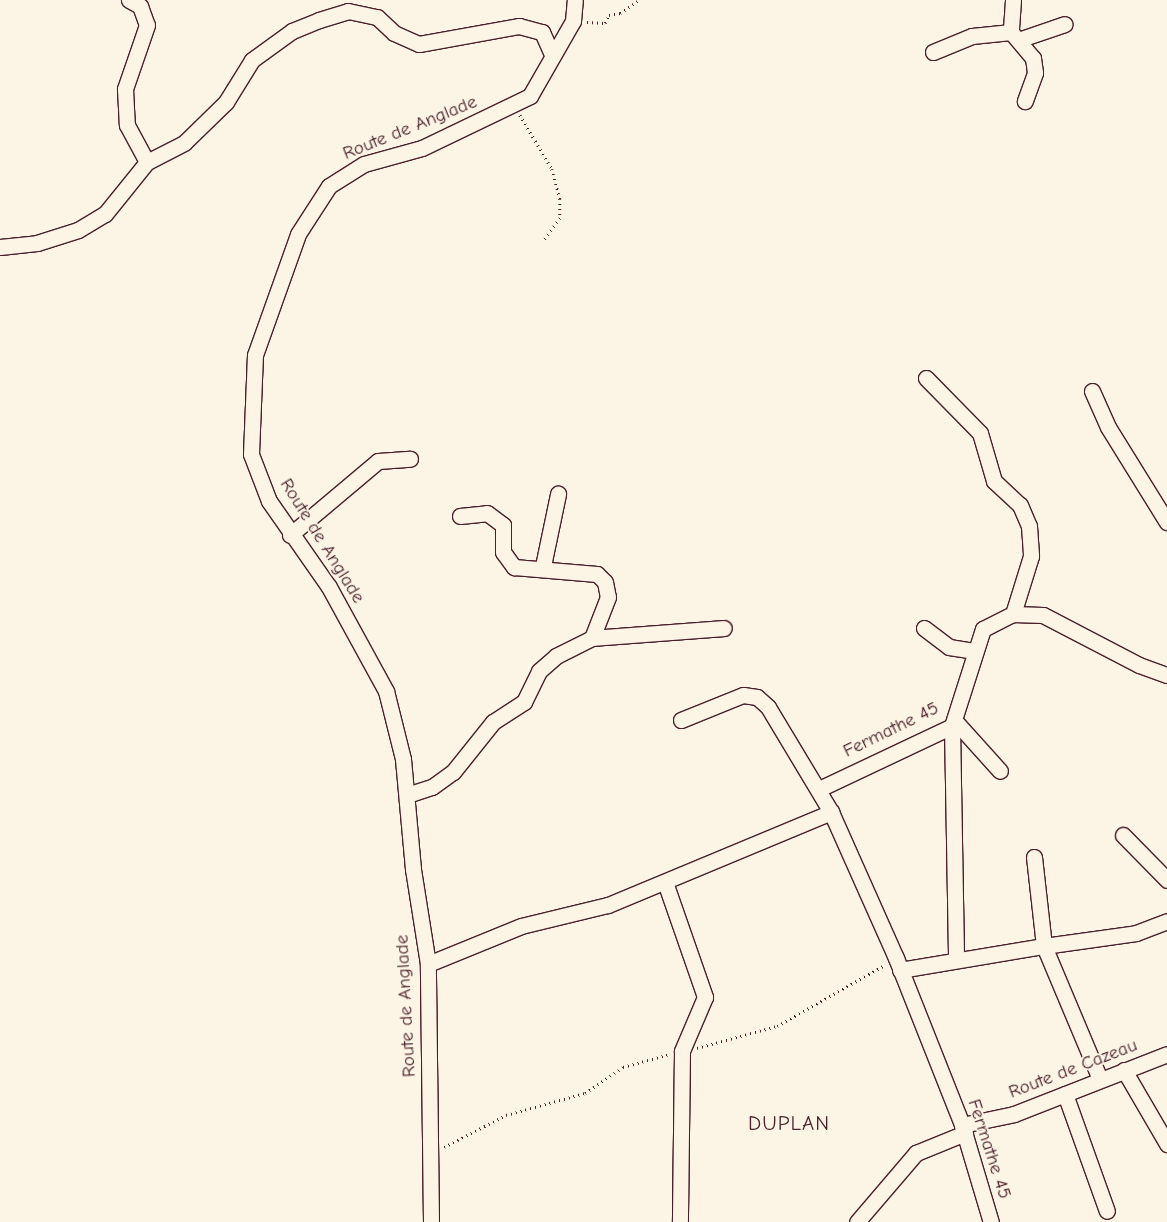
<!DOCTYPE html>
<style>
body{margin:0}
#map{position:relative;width:1167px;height:1222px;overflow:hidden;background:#fcf5e5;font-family:"Comic Neue",sans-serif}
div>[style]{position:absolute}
.path>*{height:2.5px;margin-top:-1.25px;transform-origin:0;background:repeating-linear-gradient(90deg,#4a1f2b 0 1px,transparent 0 5px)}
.roads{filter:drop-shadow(1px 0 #4a1f2b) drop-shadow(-1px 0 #4a1f2b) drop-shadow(0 1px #4a1f2b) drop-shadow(0 -1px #4a1f2b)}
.minor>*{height:15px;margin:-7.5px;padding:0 7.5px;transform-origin:7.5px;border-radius:7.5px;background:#fcf5e5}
span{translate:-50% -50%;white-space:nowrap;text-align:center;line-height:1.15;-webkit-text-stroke:4px #fcf5e5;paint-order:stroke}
.street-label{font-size:19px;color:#4a1f2b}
.quarter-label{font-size:21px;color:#4a1f2b;letter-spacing:1px}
</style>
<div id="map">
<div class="path">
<div style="left:587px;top:22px;width:18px;rotate:3deg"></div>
<div style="left:605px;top:23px;width:9px;rotate:-63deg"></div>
<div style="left:609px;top:15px;width:11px;rotate:-10deg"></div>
<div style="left:620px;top:13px;width:23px;rotate:-34deg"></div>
<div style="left:520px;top:115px;width:63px;rotate:59.3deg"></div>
<div style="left:552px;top:169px;width:31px;rotate:75deg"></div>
<div style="left:560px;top:199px;width:19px;rotate:90deg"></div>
<div style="left:560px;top:218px;width:29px;rotate:126deg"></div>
<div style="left:697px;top:1048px;width:83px;rotate:-15.4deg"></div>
<div style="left:777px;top:1026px;width:124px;rotate:-29.5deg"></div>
<div style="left:444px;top:1147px;width:70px;rotate:-27.3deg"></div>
<div style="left:506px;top:1115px;width:82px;rotate:-15.6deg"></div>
<div style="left:585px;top:1093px;width:46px;rotate:-34.4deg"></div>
<div style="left:623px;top:1067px;width:49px;rotate:-15.5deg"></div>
</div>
<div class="roads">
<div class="minor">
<div style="left:129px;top:0;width:13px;rotate:29deg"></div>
<div style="left:140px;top:6px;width:20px;rotate:70deg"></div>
<div style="left:147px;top:25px;width:68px;rotate:109deg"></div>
<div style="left:125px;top:89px;width:36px;rotate:87deg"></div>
<div style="left:127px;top:125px;width:42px;rotate:61.6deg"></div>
<div style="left:1013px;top:0;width:32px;rotate:94deg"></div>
<div style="left:1011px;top:32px;width:34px;rotate:50deg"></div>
<div style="left:1033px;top:58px;width:15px;rotate:82deg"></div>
<div style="left:1035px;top:73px;width:30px;rotate:110deg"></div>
<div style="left:1021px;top:39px;width:46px;rotate:-18.8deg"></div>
<div style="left:933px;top:52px;width:42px;rotate:-22.3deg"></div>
<div style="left:972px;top:36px;width:39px;rotate:-6deg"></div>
<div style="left:0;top:247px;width:37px;rotate:-6deg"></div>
<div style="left:37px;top:243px;width:43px;rotate:-17.6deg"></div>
<div style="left:78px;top:230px;width:31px;rotate:-31deg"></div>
<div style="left:105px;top:214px;width:67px;rotate:-51.1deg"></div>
<div style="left:147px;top:162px;width:42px;rotate:-27.2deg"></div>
<div style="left:184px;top:143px;width:59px;rotate:-44.3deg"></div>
<div style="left:226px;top:102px;width:49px;rotate:-58.2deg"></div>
<div style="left:252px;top:60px;width:49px;rotate:-35.9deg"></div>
<div style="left:292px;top:31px;width:29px;rotate:-22deg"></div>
<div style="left:319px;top:20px;width:30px;rotate:-17deg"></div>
<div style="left:348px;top:11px;width:30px;rotate:12deg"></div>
<div style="left:377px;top:17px;width:23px;rotate:43deg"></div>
<div style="left:394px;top:33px;width:27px;rotate:24deg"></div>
<div style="left:419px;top:44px;width:102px;rotate:-10.2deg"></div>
<div style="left:519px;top:26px;width:24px;rotate:15deg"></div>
<div style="left:542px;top:32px;width:24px;rotate:66deg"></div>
<div style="left:926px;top:378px;width:77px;rotate:45.5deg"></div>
<div style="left:980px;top:433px;width:50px;rotate:73.7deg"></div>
<div style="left:994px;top:481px;width:35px;rotate:43deg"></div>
<div style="left:1020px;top:505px;width:23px;rotate:67deg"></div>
<div style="left:1029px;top:526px;width:30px;rotate:86deg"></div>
<div style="left:1031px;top:556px;width:61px;rotate:107.2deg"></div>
<div style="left:1092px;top:391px;width:39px;rotate:66deg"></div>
<div style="left:1108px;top:427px;width:112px;rotate:58.2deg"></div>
<div style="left:460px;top:516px;width:27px;rotate:-6deg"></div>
<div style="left:487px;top:513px;width:20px;rotate:37deg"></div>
<div style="left:503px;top:525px;width:27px;rotate:90deg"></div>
<div style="left:503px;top:552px;width:19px;rotate:54deg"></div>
<div style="left:514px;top:567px;width:83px;rotate:4.8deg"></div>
<div style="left:597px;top:574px;width:11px;rotate:45deg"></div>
<div style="left:605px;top:582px;width:15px;rotate:79deg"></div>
<div style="left:608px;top:597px;width:44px;rotate:111.3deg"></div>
<div style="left:290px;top:535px;width:115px;rotate:-40.1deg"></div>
<div style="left:378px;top:461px;width:32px;rotate:-4deg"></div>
<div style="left:543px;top:566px;width:74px;rotate:-78.2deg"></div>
<div style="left:924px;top:628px;width:31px;rotate:37deg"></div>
<div style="left:949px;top:647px;width:25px;rotate:9deg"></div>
<div style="left:681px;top:720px;width:67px;rotate:-22deg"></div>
<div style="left:743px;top:695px;width:14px;rotate:8deg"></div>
<div style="left:757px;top:697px;width:15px;rotate:42deg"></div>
<div style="left:768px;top:707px;width:122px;rotate:59deg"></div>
<div style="left:831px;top:812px;width:160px;rotate:66deg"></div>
<div style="left:896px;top:958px;width:180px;rotate:68.4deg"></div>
<div style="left:962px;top:1125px;width:101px;rotate:73.4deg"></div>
<div style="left:955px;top:721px;width:67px;rotate:48deg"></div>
<div style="left:952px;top:726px;width:231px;rotate:89deg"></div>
<div style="left:819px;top:789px;width:147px;rotate:-25.3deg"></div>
<div style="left:952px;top:726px;width:102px;rotate:-72.3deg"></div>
<div style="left:983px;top:629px;width:34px;rotate:-27deg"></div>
<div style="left:1013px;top:614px;width:30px;rotate:2deg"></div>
<div style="left:1043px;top:615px;width:108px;rotate:27.5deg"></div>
<div style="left:1139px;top:665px;width:30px;rotate:20deg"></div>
<div style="left:407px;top:795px;width:26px;rotate:-18deg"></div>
<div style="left:432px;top:787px;width:26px;rotate:-36deg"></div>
<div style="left:453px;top:772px;width:64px;rotate:-51.3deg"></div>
<div style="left:493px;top:722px;width:37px;rotate:-33deg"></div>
<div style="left:524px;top:702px;width:34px;rotate:-64deg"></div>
<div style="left:539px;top:671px;width:23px;rotate:-41deg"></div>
<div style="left:556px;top:656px;width:40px;rotate:-26.6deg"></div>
<div style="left:592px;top:638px;width:132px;rotate:-4.3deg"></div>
<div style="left:1123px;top:835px;width:63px;rotate:45.6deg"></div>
<div style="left:1034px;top:857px;width:90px;rotate:83.6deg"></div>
<div style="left:1044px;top:946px;width:93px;rotate:-8deg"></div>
<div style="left:1136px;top:933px;width:33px;rotate:-21deg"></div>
<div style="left:665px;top:882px;width:122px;rotate:70.8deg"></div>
<div style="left:705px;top:997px;width:59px;rotate:113.1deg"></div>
<div style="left:682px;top:1051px;width:171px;rotate:90.7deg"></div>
<div style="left:428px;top:964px;width:100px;rotate:-22.2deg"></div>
<div style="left:521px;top:926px;width:89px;rotate:-13.6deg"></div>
<div style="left:608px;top:905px;width:242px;rotate:-22.6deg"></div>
<div style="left:900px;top:970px;width:146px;rotate:-9.5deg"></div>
<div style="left:1044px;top:946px;width:144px;rotate:67.2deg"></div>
<div style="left:1124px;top:1070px;width:86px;rotate:59.8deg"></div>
<div style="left:1065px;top:1094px;width:124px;rotate:70.3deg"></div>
<div style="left:962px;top:1125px;width:53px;rotate:-11.9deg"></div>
<div style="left:1014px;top:1114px;width:164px;rotate:-21.4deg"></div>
<div style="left:431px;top:1222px;width:258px;rotate:-90.7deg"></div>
<div style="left:428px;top:964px;width:96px;rotate:-99deg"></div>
<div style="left:413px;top:869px;width:110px;rotate:-95.2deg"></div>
<div style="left:403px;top:759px;width:70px;rotate:-104deg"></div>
<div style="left:386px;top:691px;width:119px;rotate:-118.7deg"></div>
<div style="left:329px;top:587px;width:105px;rotate:-124.9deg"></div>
<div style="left:269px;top:501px;width:50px;rotate:-111deg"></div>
<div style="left:251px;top:454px;width:99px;rotate:-87.7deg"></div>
<div style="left:255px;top:355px;width:128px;rotate:-70.4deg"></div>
<div style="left:298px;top:234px;width:57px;rotate:-57.1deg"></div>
<div style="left:329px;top:186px;width:41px;rotate:-32.2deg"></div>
<div style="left:364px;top:164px;width:60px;rotate:-15.4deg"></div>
<div style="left:422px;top:148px;width:120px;rotate:-25.7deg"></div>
<div style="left:530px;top:96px;width:86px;rotate:-60.2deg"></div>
<div style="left:573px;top:21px;width:21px;rotate:-85deg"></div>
<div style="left:857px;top:1222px;width:91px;rotate:-49.5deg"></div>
<div style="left:916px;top:1153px;width:53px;rotate:-22.2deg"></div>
</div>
</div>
<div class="street-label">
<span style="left:410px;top:128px;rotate:-22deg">Route de Anglade</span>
<span style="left:322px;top:541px;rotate:58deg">Route de Anglade</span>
<span style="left:891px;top:730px;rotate:-26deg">Fermathe 45</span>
<span style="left:406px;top:1006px;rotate:-93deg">Route de Anglade</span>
<span style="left:1073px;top:1069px;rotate:-21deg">Route de Cazeau</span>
<span style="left:989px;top:1149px;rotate:72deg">Fermathe 45</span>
</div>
<div class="quarter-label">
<span style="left:789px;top:1123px">DUPLAN</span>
</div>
</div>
